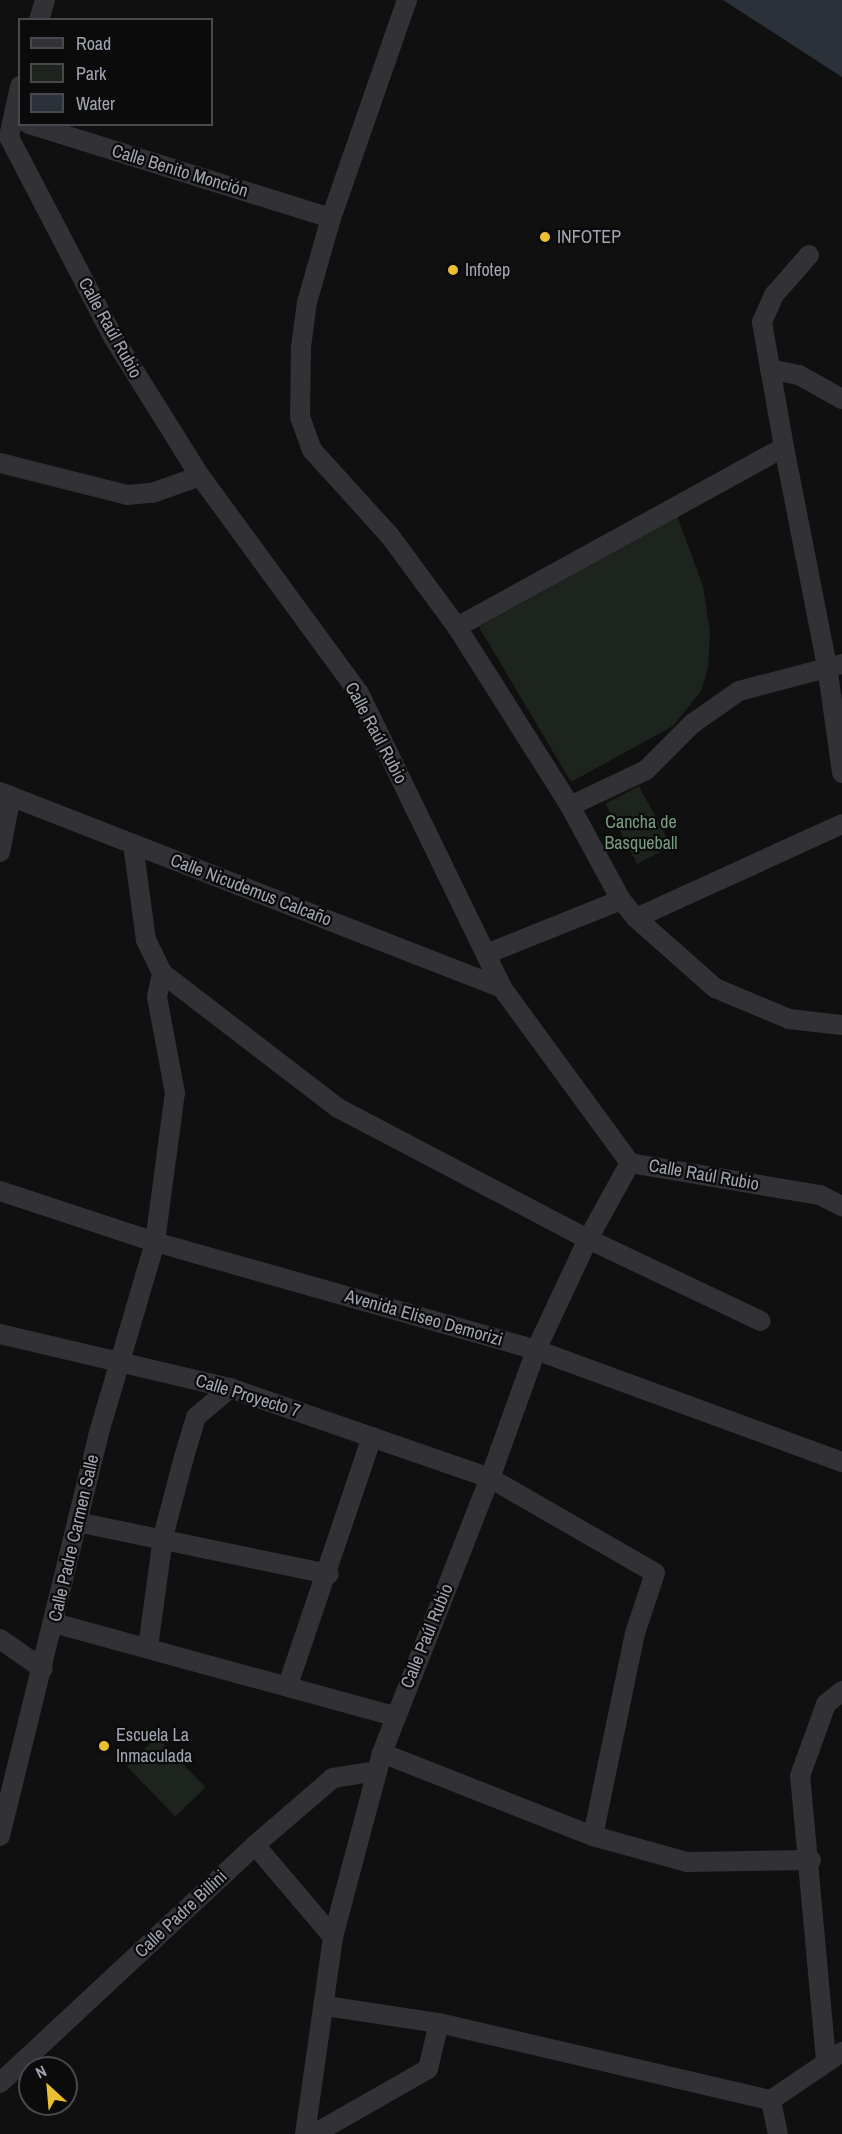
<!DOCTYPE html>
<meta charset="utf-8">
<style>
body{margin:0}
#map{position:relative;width:842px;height:2134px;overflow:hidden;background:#101011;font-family:"Archivo Narrow",sans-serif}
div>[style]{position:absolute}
.green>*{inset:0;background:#1d241e;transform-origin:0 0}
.water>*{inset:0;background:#2a3139}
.minor>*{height:20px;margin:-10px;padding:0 10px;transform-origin:10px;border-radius:10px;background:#313136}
.dots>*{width:16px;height:16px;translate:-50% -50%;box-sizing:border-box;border:3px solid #0b0b0c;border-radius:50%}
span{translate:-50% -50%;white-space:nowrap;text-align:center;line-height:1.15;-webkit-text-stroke:4.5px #0b0b0c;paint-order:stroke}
.street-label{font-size:18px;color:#a2a5b2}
.poi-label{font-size:18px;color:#a2a5b2}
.left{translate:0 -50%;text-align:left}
.park-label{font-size:18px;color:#799c7f}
.legend{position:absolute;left:18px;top:18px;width:195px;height:108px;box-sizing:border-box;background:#0b0b0c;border:2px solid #47494e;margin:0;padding:8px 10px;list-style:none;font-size:18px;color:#a2a5b2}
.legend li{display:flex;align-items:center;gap:12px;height:30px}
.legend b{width:30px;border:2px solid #47494e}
.north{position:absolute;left:18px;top:2056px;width:60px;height:60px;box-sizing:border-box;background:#0b0b0c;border:2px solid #47494e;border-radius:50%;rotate:334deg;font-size:16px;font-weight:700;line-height:24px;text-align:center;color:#a2a5b2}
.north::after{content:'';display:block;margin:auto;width:21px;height:27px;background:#eac030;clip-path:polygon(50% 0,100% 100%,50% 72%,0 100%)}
</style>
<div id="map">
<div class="green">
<div style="clip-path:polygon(677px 516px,703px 586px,710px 632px,708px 668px,701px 691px,673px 726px,571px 782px,479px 627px)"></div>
<div style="left:639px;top:786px;width:68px;height:38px;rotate:62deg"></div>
<div style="left:157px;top:1737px;width:70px;height:42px;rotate:46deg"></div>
</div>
<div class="water">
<div style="clip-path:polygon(723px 0,842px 0,842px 77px)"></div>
</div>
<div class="minor">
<div style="left:407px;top:0;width:231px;rotate:109.2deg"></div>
<div style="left:331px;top:218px;width:87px;rotate:105.9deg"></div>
<div style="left:307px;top:302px;width:45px;rotate:97.6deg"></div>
<div style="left:301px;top:347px;width:70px;rotate:90.8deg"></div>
<div style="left:300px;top:417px;width:35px;rotate:70deg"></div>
<div style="left:312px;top:450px;width:116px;rotate:47.8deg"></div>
<div style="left:390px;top:536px;width:113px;rotate:53.6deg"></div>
<div style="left:457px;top:627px;width:212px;rotate:57.7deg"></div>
<div style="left:570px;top:806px;width:107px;rotate:61.5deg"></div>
<div style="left:621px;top:900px;width:23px;rotate:50deg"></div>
<div style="left:636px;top:918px;width:106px;rotate:41.5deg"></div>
<div style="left:715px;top:988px;width:80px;rotate:22.7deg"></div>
<div style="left:789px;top:1019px;width:53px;rotate:6.5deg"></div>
<div style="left:39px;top:20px;width:21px;rotate:-73deg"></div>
<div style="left:20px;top:86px;width:52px;rotate:102.2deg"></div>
<div style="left:9px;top:137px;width:225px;rotate:62.5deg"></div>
<div style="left:113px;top:337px;width:164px;rotate:58deg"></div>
<div style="left:200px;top:476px;width:269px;rotate:53.8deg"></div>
<div style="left:359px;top:693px;width:328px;rotate:64.1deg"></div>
<div style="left:502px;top:988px;width:217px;rotate:53.8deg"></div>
<div style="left:630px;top:1163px;width:193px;rotate:9.6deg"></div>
<div style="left:820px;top:1195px;width:25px;rotate:27deg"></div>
<div style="left:29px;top:124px;width:316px;rotate:17.3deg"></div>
<div style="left:770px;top:369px;width:30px;rotate:12deg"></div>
<div style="left:799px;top:375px;width:49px;rotate:29.2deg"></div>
<div style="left:784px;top:447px;width:127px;rotate:-100deg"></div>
<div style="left:762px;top:322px;width:30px;rotate:-66deg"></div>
<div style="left:774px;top:295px;width:53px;rotate:-48.8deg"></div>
<div style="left:0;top:463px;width:131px;rotate:14.1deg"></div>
<div style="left:127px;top:495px;width:25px;rotate:-5deg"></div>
<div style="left:152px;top:493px;width:51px;rotate:-19.5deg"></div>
<div style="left:457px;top:627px;width:373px;rotate:-28.8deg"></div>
<div style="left:784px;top:447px;width:223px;rotate:78.9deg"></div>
<div style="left:827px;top:666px;width:108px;rotate:82deg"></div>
<div style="left:0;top:792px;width:539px;rotate:21.33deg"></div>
<div style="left:570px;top:806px;width:84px;rotate:-25.3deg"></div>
<div style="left:646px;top:770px;width:65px;rotate:-45deg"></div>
<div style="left:692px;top:724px;width:57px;rotate:-35.1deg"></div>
<div style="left:739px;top:691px;width:106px;rotate:-14.7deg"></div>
<div style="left:133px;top:844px;width:97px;rotate:82.3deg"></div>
<div style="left:146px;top:940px;width:37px;rotate:64deg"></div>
<div style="left:162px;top:973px;width:222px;rotate:37.5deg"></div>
<div style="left:338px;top:1108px;width:282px;rotate:27.7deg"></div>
<div style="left:588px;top:1239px;width:191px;rotate:25.4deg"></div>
<div style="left:0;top:852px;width:57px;rotate:-78.9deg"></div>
<div style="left:636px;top:918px;width:226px;rotate:-24.5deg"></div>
<div style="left:486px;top:954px;width:145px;rotate:-21.8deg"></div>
<div style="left:0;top:1191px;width:163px;rotate:18.2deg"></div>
<div style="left:155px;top:1242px;width:396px;rotate:15.8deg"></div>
<div style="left:536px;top:1350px;width:326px;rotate:20.1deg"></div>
<div style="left:0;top:1334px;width:236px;rotate:13.2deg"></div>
<div style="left:230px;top:1388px;width:275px;rotate:19.1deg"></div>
<div style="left:490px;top:1478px;width:190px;rotate:29.9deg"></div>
<div style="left:655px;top:1573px;width:63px;rotate:108.4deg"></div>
<div style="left:635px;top:1633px;width:207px;rotate:101.7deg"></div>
<div style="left:77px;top:1522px;width:257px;rotate:11.7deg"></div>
<div style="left:54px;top:1623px;width:353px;rotate:15.3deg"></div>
<div style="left:0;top:1639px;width:52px;rotate:34.9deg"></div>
<div style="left:148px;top:1647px;width:111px;rotate:-82.2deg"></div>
<div style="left:163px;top:1537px;width:83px;rotate:-75.3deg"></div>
<div style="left:184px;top:1457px;width:42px;rotate:-73.3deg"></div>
<div style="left:196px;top:1417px;width:45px;rotate:-40.5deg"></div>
<div style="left:288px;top:1685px;width:262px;rotate:-71.3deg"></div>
<div style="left:382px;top:1753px;width:227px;rotate:21.5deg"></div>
<div style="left:593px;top:1836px;width:98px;rotate:15.5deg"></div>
<div style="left:687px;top:1862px;width:124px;rotate:-0.9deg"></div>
<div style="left:0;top:1836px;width:412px;rotate:-76.2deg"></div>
<div style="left:98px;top:1436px;width:202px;rotate:-73.6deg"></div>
<div style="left:155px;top:1242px;width:150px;rotate:-82.4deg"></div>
<div style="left:175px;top:1093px;width:98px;rotate:-100.6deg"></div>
<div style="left:157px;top:997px;width:25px;rotate:-78deg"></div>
<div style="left:255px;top:1845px;width:121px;rotate:49.7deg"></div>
<div style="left:326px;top:2006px;width:114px;rotate:8.6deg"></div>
<div style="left:439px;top:2023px;width:341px;rotate:13.1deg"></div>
<div style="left:826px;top:2060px;width:285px;rotate:-95.2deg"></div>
<div style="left:800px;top:1776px;width:77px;rotate:-70.1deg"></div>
<div style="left:826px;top:1704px;width:21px;rotate:-39deg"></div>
<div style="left:0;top:2083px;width:349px;rotate:-43deg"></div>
<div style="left:255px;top:1845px;width:103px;rotate:-40.7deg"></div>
<div style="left:333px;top:1778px;width:45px;rotate:-9deg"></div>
<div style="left:305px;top:2134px;width:199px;rotate:-81.9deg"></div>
<div style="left:333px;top:1937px;width:190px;rotate:-75.1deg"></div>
<div style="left:382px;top:1753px;width:295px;rotate:-68.6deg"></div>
<div style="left:490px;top:1478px;width:136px;rotate:-70.2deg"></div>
<div style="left:536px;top:1350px;width:123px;rotate:-64.9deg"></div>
<div style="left:588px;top:1239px;width:87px;rotate:-61.1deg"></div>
<div style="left:314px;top:2134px;width:131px;rotate:-29.7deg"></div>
<div style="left:428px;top:2069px;width:47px;rotate:-76.6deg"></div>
<div style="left:778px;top:2134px;width:35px;rotate:-102deg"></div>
<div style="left:771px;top:2100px;width:86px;rotate:-34.1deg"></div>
</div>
<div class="dots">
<div style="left:545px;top:237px;background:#eac030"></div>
<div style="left:453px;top:270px;background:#eac030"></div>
<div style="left:104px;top:1746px;background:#eac030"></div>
</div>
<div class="street-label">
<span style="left:180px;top:171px;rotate:17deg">Calle Benito Monción</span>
<span style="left:110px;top:328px;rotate:61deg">Calle Raúl Rubio</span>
<span style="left:376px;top:733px;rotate:62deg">Calle Raúl Rubio</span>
<span style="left:251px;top:890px;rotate:21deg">Calle Nicudemus Calcaño</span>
<span style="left:704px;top:1175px;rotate:10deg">Calle Raúl Rubio</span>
<span style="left:424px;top:1318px;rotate:16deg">Avenida Eliseo Demorizi</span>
<span style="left:248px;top:1396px;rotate:17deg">Calle Proyecto 7</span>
<span style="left:74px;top:1538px;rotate:-77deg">Calle Padre Carmen Salle</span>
<span style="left:427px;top:1636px;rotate:-68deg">Calle Paúl Rubio</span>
<span style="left:181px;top:1914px;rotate:-43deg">Calle Padre Billini</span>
</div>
<div class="poi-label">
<span class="left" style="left:557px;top:237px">INFOTEP</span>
<span class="left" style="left:465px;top:270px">Infotep</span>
<span class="left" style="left:116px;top:1746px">Escuela La<br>Inmaculada</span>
</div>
<div class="park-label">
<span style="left:641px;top:833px">Cancha de<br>Basqueball</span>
</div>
<ul class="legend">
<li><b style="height:8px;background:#313136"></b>Road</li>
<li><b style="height:16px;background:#1d241e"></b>Park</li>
<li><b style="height:16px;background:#2a3139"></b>Water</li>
</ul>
<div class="north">N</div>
</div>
